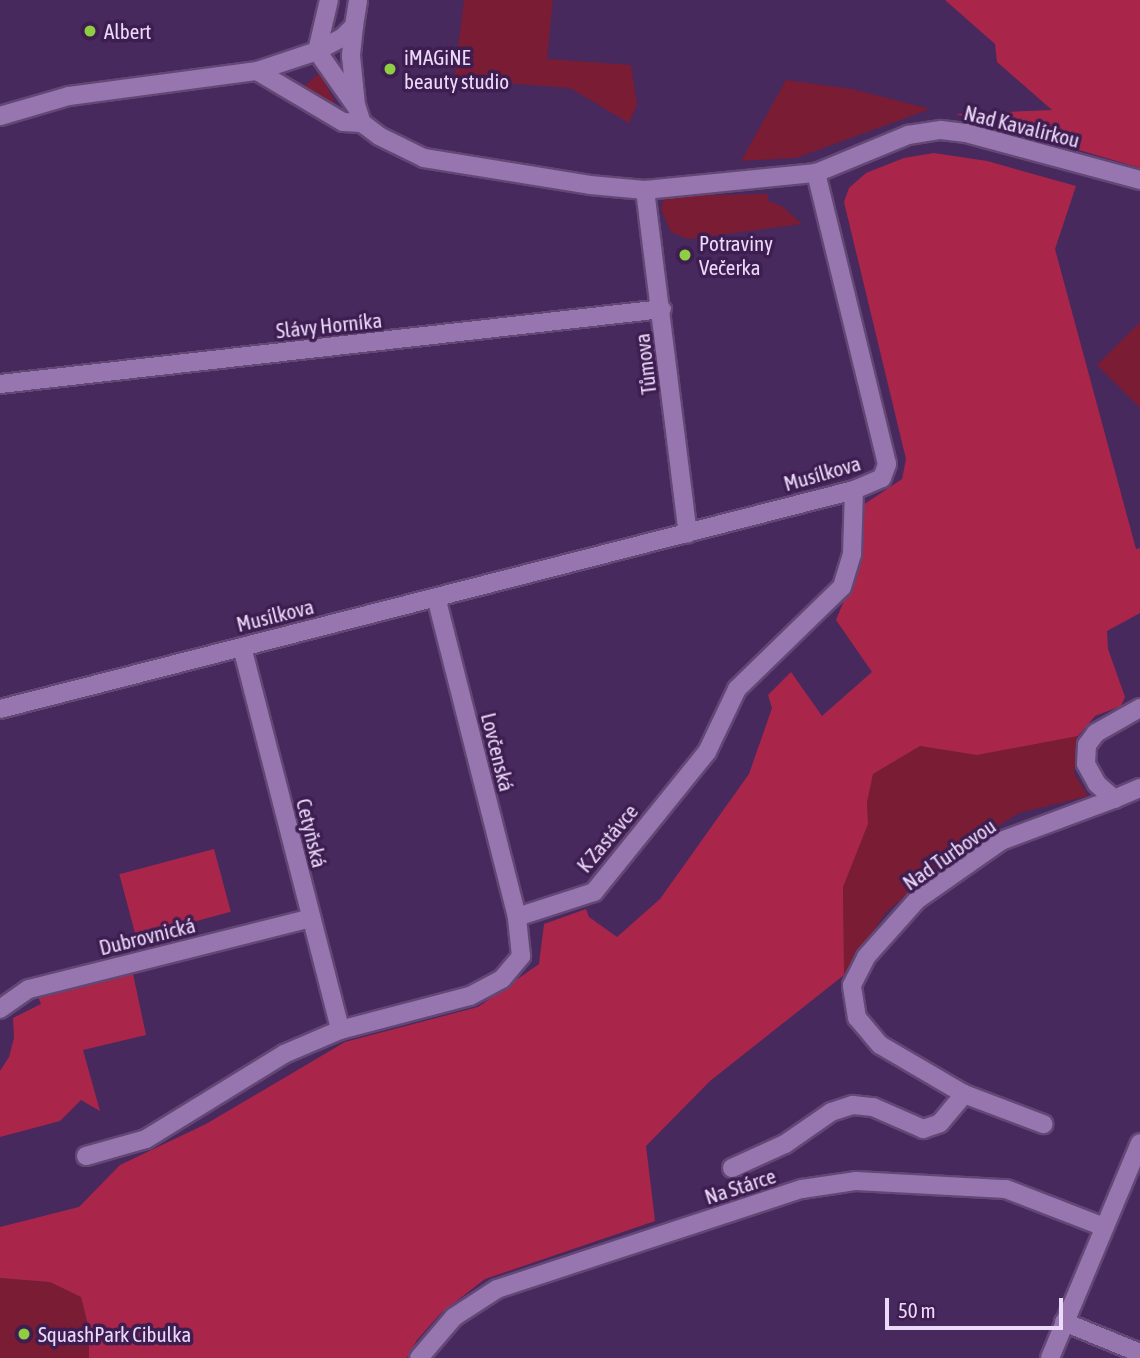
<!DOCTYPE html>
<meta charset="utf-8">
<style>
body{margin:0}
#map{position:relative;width:1140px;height:1358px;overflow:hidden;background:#48295d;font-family:"Asap Condensed",sans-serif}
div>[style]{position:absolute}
.green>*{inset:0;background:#791c34}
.forest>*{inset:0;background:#a9264a;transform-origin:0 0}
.roads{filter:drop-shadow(2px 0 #634775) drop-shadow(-2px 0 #634775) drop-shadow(0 2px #634775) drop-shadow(0 -2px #634775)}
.minor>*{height:18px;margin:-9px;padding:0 9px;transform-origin:9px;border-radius:9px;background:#9775af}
.dots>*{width:19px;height:19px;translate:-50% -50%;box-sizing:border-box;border:4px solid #3e1e51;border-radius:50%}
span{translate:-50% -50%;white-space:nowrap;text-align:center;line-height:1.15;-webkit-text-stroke:7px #3e1e51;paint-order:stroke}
.poi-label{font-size:21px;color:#ecdafa}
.left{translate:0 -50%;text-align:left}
.street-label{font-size:21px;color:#ecdafa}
.scale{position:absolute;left:885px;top:1298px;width:178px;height:32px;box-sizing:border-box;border:4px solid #ecdafa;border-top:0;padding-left:9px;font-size:21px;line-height:24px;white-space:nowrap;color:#ecdafa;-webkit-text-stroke:5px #3e1e51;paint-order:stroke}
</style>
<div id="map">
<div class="green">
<div style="clip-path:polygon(464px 0,553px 0,547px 59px,631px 65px,637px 105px,629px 123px,570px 88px,454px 79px)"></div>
<div style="clip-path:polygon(320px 73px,335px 103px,330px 104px,303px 87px)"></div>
<div style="clip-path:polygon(786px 80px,852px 89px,930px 109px,796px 158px,741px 161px)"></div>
<div style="clip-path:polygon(768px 194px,768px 201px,782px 206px,802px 224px,688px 239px,671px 232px,661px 209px,664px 199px,671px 196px)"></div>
<div style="clip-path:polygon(1140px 322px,1140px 408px,1097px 365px)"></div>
<div style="clip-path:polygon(1078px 736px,1074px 773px,1088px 796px,1019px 813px,961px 849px,886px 912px,844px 975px,843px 887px,868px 824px,867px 802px,873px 774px,920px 746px,977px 755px)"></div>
<div style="clip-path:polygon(0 1278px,50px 1282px,81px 1297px,89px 1329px,89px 1358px,0 1358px)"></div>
</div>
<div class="forest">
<div style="clip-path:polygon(945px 0,1140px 0,1140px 168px,956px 114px,1052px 110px,997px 62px,995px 44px)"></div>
<div style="clip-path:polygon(934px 153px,987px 161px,1076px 186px,1055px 249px,1136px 549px,1140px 548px,1140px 613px,1107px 631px,1108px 649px,1125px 697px,1121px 706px,1095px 716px,1078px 736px,977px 755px,920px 746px,873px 774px,867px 802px,868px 824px,843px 887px,844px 975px,710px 1081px,646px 1146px,655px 1221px,485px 1279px,441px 1313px,417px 1340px,407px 1358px,89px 1358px,89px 1329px,81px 1297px,50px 1282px,0 1278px,0 1227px,79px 1207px,120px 1165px,206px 1124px,345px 1042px,478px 1007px,539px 964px,544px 924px,586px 909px,589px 917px,617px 937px,660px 899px,749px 774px,772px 708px,768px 695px,791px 672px,822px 716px,872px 672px,836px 620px,852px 581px,863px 505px,902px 479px,906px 459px,844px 202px,849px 188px,866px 173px,904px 158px)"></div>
<div style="left:214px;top:849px;width:65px;height:98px;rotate:75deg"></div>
<div style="clip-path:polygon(132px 969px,146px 1035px,83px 1050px,100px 1111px,81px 1100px,60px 1121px,0 1137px,0 1071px,9px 1057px,14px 1038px,13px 1018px,41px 1004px,37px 994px)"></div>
</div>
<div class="roads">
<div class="minor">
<div style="left:354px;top:26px;width:30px;rotate:96deg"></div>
<div style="left:351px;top:56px;width:49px;rotate:84.2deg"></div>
<div style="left:356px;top:105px;width:19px;rotate:72deg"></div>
<div style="left:362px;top:123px;width:21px;rotate:37deg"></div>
<div style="left:379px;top:136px;width:50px;rotate:26.1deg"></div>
<div style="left:424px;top:158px;width:168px;rotate:9.2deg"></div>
<div style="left:590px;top:185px;width:55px;rotate:5.2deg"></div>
<div style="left:645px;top:190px;width:172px;rotate:-5.7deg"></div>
<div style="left:816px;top:173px;width:100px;rotate:-22.4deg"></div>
<div style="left:908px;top:135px;width:33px;rotate:-9deg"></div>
<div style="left:941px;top:130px;width:25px;rotate:7deg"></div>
<div style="left:966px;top:133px;width:180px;rotate:15.1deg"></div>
<div style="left:317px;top:51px;width:66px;rotate:54.9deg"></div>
<div style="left:317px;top:51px;width:52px;rotate:-76.8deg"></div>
<div style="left:257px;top:71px;width:100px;rotate:30.7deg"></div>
<div style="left:343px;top:122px;width:19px;rotate:3deg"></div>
<div style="left:0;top:116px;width:72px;rotate:-16.2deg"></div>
<div style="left:69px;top:96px;width:190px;rotate:-7.6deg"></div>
<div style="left:257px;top:71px;width:63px;rotate:-18.4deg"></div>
<div style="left:317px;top:51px;width:30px;rotate:-28deg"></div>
<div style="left:343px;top:37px;width:16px;rotate:-45deg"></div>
<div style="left:354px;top:26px;width:26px;rotate:-81deg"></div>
<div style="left:645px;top:190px;width:346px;rotate:82.9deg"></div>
<div style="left:0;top:384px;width:666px;rotate:-6.46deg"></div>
<div style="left:242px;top:647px;width:395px;rotate:75.6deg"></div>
<div style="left:1140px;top:708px;width:51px;rotate:150.4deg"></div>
<div style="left:1096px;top:733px;width:15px;rotate:127deg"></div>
<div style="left:1087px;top:745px;width:19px;rotate:93deg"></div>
<div style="left:1086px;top:764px;width:23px;rotate:61deg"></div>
<div style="left:1097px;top:784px;width:23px;rotate:41deg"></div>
<div style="left:1114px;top:799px;width:28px;rotate:-23deg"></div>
<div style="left:0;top:709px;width:882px;rotate:-14.38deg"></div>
<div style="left:854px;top:490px;width:30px;rotate:-23deg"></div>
<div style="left:882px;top:478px;width:15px;rotate:-70deg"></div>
<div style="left:887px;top:464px;width:300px;rotate:-103.7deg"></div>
<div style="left:517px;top:917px;width:81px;rotate:-18deg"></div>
<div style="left:594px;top:892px;width:180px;rotate:-51.1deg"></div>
<div style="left:707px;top:752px;width:70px;rotate:-64.5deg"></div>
<div style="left:737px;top:689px;width:146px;rotate:-44.2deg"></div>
<div style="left:842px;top:587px;width:34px;rotate:-73deg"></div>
<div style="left:852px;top:554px;width:64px;rotate:-88.2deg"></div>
<div style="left:0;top:1009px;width:35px;rotate:-35deg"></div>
<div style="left:29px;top:989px;width:291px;rotate:-14.1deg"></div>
<div style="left:964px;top:1094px;width:97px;rotate:-149.7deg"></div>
<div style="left:880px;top:1045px;width:35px;rotate:-130deg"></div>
<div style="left:857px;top:1018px;width:33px;rotate:-99deg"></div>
<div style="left:852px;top:985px;width:31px;rotate:-63deg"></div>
<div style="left:866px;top:957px;width:76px;rotate:-48.2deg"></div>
<div style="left:917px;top:900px;width:103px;rotate:-35.1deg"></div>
<div style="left:1001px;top:841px;width:121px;rotate:-20.4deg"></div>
<div style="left:86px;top:1156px;width:62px;rotate:-15.8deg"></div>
<div style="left:146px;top:1139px;width:162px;rotate:-31.6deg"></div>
<div style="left:284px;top:1054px;width:61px;rotate:-23.2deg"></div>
<div style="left:340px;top:1030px;width:134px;rotate:-14.7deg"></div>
<div style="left:470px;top:996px;width:36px;rotate:-28deg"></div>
<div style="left:502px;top:979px;width:30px;rotate:-50deg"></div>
<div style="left:521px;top:956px;width:39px;rotate:-96deg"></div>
<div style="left:517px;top:917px;width:329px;rotate:-104.2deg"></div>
<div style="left:732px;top:1168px;width:58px;rotate:-24.4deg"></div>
<div style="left:785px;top:1144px;width:56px;rotate:-34.8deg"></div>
<div style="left:831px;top:1112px;width:23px;rotate:-18deg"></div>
<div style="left:853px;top:1105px;width:20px;rotate:6deg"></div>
<div style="left:873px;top:1107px;width:55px;rotate:23.7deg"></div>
<div style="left:923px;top:1129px;width:18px;rotate:-19deg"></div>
<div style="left:940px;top:1123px;width:38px;rotate:-50deg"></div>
<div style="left:964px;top:1094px;width:85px;rotate:20.8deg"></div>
<div style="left:1064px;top:1322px;width:82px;rotate:22.2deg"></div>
<div style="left:419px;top:1358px;width:54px;rotate:-49.5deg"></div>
<div style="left:454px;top:1317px;width:51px;rotate:-33.1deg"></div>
<div style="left:497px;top:1289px;width:321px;rotate:-18.2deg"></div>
<div style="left:802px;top:1189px;width:55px;rotate:-8.4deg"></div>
<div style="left:856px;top:1181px;width:150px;rotate:3.1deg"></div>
<div style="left:1006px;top:1189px;width:105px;rotate:21.2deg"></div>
<div style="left:1050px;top:1358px;width:233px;rotate:-67.3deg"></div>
</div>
</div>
<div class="dots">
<div style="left:90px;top:31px;background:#8fcd42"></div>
<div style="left:390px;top:69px;background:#8fcd42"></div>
<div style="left:685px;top:255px;background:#8fcd42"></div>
<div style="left:24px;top:1334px;background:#8fcd42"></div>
</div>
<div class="poi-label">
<span class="left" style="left:104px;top:31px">Albert</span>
<span class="left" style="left:404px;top:69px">iMAGiNE<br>beauty studio</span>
<span class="left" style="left:699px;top:255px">Potraviny<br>Večerka</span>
<span class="left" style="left:38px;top:1334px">SquashPark Cibulka</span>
</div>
<div class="street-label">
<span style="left:1022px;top:126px;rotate:14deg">Nad Kavalírkou</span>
<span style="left:329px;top:325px;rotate:-6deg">Slávy Horníka</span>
<span style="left:645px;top:364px;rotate:-97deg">Tůmova</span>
<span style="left:822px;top:473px;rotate:-16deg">Musílkova</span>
<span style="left:275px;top:615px;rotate:-14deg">Musílkova</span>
<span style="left:498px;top:752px;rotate:76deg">Lovčenská</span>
<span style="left:312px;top:833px;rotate:76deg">Cetyňská</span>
<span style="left:607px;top:838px;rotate:-50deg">K Zastávce</span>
<span style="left:949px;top:854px;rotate:-35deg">Nad Turbovou</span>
<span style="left:147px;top:936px;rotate:-14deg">Dubrovnická</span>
<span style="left:740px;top:1186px;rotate:-18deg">Na Stárce</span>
</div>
<div class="scale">50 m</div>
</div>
